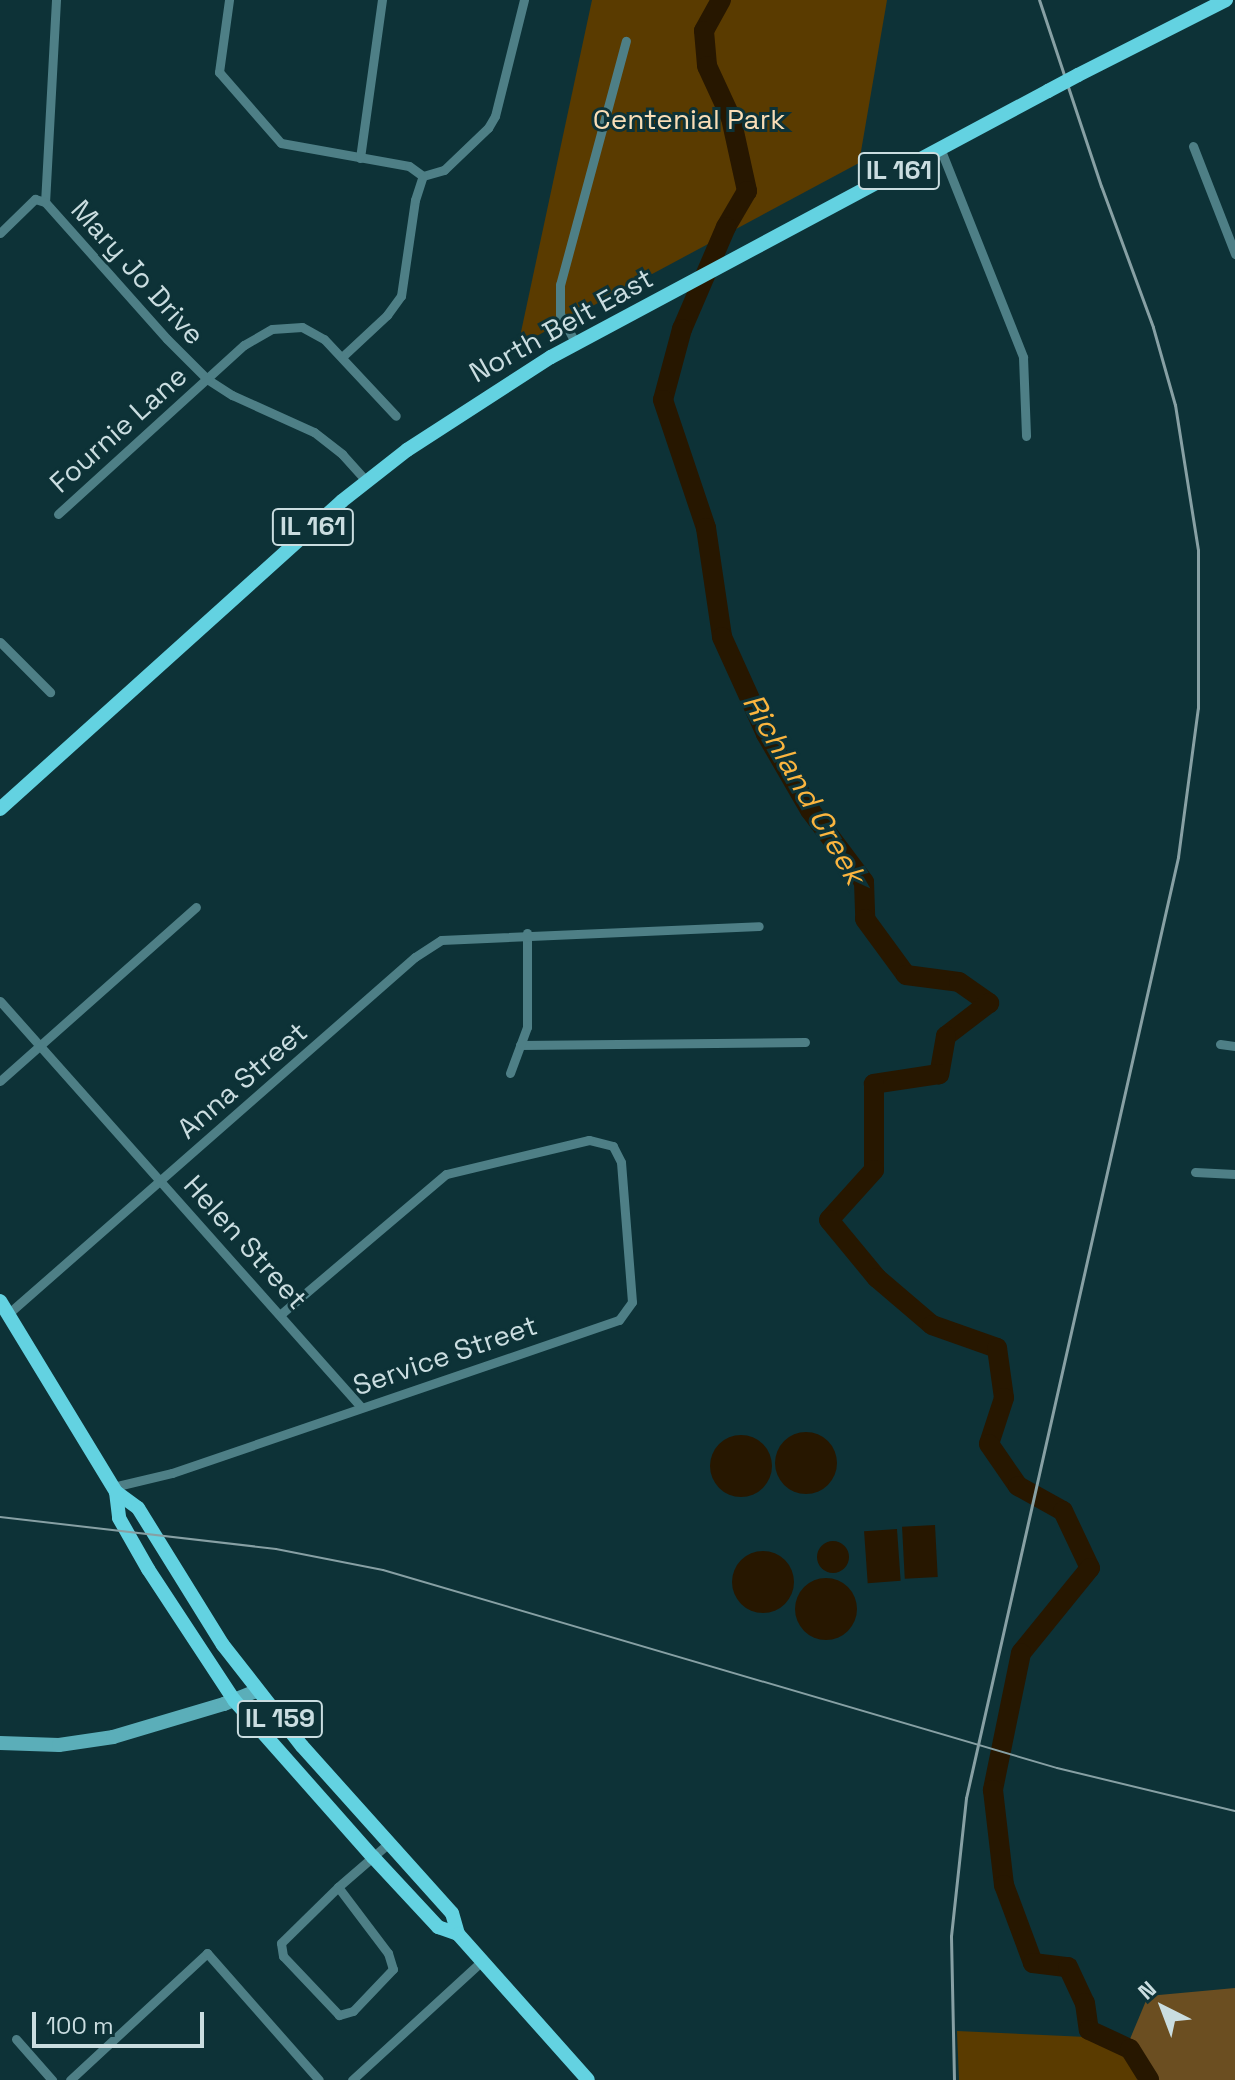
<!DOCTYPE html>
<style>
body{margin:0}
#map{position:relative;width:1235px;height:2080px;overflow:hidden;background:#0d3237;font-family:"Space Grotesk",sans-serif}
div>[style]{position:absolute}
.green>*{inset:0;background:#5a3b00}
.forest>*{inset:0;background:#6b4e21}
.water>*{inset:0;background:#271700;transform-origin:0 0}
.round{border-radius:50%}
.river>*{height:20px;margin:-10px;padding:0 10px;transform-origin:10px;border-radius:10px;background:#271700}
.street>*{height:9px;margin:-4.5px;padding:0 4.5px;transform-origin:4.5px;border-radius:4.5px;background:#4e7f86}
.secondary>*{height:14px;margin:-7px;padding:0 7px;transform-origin:7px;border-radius:7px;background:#5baeb9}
.primary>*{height:14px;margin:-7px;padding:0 7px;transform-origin:7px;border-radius:7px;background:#63d2e1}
.tram>*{height:2px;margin:-1px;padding:0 1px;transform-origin:1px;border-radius:1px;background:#87a0a4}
.rail>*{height:3px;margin:-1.5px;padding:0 1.5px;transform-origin:1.5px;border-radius:1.5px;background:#87a0a4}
.primary-bridge>*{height:14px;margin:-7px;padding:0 7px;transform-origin:7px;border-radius:7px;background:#63d2e1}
span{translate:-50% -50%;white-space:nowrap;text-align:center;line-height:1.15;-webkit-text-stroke:6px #0d3237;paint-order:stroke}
.shield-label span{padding:2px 6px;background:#0d3237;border:2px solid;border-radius:6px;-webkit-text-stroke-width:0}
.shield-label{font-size:26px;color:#cadde0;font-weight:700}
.park-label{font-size:28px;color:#f9ddb6}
.street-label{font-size:28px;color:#cadde0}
.water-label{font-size:30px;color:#fbb53f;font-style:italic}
.north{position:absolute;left:1123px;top:1968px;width:80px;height:80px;-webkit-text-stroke:6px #0d3237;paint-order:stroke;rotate:318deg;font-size:22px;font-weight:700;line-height:32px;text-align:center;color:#cadde0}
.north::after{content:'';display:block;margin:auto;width:28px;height:36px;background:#cadde0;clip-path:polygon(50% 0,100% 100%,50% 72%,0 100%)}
.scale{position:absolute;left:32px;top:2012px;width:172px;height:36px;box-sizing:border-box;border:4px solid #cadde0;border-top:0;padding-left:10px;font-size:24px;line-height:28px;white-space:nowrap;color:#cadde0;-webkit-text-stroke:6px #0d3237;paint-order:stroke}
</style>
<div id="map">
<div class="green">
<div style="clip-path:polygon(592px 0,887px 0,859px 163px,518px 346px)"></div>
<div style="clip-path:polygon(957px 2031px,1130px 2039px,1137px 2080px,959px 2080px)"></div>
</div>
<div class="forest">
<div style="clip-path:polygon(1235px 1988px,1235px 2080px,1137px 2080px,1130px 2039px,1148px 1996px)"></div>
</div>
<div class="water">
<div class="round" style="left:775px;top:1432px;width:62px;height:62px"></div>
<div class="round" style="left:710px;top:1435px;width:62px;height:62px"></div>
<div style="left:935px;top:1525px;width:52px;height:33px;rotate:87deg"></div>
<div style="left:897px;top:1529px;width:52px;height:33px;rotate:86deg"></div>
<div class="round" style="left:817px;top:1541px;width:32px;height:32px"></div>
<div class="round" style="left:732px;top:1551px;width:62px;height:62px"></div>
<div class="round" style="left:795px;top:1578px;width:62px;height:62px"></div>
</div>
<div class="river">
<div style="left:721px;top:0;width:35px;rotate:119deg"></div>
<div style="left:704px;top:31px;width:35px;rotate:85deg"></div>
<div style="left:707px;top:66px;width:57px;rotate:65.2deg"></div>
<div style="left:731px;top:118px;width:75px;rotate:77.6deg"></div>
<div style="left:747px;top:191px;width:42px;rotate:120.3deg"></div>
<div style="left:726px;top:227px;width:111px;rotate:113.3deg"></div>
<div style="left:682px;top:329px;width:73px;rotate:105deg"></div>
<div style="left:663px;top:400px;width:135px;rotate:71.4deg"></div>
<div style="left:706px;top:528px;width:110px;rotate:81.6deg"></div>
<div style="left:722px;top:637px;width:107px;rotate:65.6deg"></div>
<div style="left:766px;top:734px;width:88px;rotate:59.9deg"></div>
<div style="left:810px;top:810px;width:90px;rotate:53.1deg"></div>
<div style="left:864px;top:882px;width:37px;rotate:88deg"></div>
<div style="left:865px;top:919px;width:69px;rotate:53.8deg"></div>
<div style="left:906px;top:975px;width:53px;rotate:7.5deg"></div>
<div style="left:959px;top:982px;width:37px;rotate:35deg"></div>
<div style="left:989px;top:1003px;width:54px;rotate:142.5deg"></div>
<div style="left:946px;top:1036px;width:39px;rotate:100deg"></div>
<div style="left:939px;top:1074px;width:66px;rotate:171.3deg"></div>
<div style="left:874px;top:1084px;width:86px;rotate:90deg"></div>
<div style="left:874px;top:1170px;width:67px;rotate:132deg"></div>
<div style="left:829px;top:1220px;width:75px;rotate:50.4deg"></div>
<div style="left:877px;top:1278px;width:72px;rotate:40.5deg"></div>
<div style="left:932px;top:1325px;width:69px;rotate:19.5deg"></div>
<div style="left:997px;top:1348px;width:50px;rotate:82deg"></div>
<div style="left:1004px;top:1398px;width:48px;rotate:108.1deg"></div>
<div style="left:989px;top:1444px;width:51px;rotate:55.4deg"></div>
<div style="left:1018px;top:1486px;width:51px;rotate:29.1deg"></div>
<div style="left:1063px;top:1511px;width:63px;rotate:64.7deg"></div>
<div style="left:1090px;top:1568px;width:109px;rotate:129.1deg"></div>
<div style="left:1021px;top:1653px;width:140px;rotate:101.6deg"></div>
<div style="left:993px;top:1790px;width:96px;rotate:83.4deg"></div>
<div style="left:1004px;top:1885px;width:83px;rotate:69.6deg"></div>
<div style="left:1033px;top:1963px;width:35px;rotate:7deg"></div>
<div style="left:1068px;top:1967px;width:40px;rotate:65deg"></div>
<div style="left:1085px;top:2003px;width:27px;rotate:82deg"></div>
<div style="left:1089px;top:2030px;width:45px;rotate:24.9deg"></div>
<div style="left:1130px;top:2049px;width:36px;rotate:58deg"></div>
</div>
<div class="street">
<div style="left:56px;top:0;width:202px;rotate:93.1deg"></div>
<div style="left:45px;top:202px;width:183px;rotate:48.3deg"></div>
<div style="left:167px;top:339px;width:57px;rotate:45deg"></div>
<div style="left:207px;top:379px;width:30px;rotate:33deg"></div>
<div style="left:232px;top:395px;width:90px;rotate:24.3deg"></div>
<div style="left:314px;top:432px;width:36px;rotate:38deg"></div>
<div style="left:342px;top:454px;width:36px;rotate:48deg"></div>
<div style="left:229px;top:0;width:73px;rotate:97.9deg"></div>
<div style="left:219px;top:72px;width:94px;rotate:48.9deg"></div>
<div style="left:281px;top:143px;width:130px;rotate:10.2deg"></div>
<div style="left:409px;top:166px;width:17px;rotate:36deg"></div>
<div style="left:1193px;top:146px;width:116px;rotate:68.7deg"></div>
<div style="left:940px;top:148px;width:225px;rotate:68.3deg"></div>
<div style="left:1023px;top:357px;width:79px;rotate:87.8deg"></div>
<div style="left:360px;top:158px;width:160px;rotate:-82.1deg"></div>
<div style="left:423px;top:176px;width:22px;rotate:-16deg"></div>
<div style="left:444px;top:170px;width:61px;rotate:-43.7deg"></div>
<div style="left:488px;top:128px;width:14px;rotate:-60deg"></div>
<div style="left:495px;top:116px;width:120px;rotate:-76deg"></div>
<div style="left:0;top:233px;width:49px;rotate:-44.2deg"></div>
<div style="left:35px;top:199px;width:10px;rotate:17deg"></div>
<div style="left:576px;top:344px;width:34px;rotate:-118deg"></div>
<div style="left:560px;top:314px;width:29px;rotate:-90deg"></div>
<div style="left:560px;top:285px;width:253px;rotate:-74.9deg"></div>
<div style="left:342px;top:357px;width:62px;rotate:-43deg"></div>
<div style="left:387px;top:315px;width:24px;rotate:-54deg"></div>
<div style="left:401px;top:296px;width:97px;rotate:-81.7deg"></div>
<div style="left:415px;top:200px;width:25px;rotate:-72deg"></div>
<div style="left:58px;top:514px;width:251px;rotate:-42.3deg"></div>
<div style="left:244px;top:345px;width:32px;rotate:-30deg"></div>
<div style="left:272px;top:329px;width:30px;rotate:-4deg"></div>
<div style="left:302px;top:327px;width:25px;rotate:29deg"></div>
<div style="left:324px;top:339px;width:105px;rotate:46.9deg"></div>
<div style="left:0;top:642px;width:71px;rotate:45deg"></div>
<div style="left:0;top:1001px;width:543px;rotate:48.36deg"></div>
<div style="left:1220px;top:1044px;width:15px;rotate:8deg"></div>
<div style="left:520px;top:1045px;width:285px;rotate:-0.6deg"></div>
<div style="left:510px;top:1073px;width:49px;rotate:-69.7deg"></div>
<div style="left:527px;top:1027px;width:94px;rotate:-90deg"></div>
<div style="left:0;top:1081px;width:262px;rotate:-41.6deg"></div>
<div style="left:1195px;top:1172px;width:40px;rotate:2.9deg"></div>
<div style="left:9px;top:1313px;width:540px;rotate:-41.25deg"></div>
<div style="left:415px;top:957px;width:31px;rotate:-33deg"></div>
<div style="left:441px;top:940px;width:318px;rotate:-2.5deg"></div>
<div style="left:113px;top:1487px;width:61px;rotate:-13.3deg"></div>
<div style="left:172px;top:1473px;width:472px;rotate:-18.9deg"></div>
<div style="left:619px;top:1320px;width:22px;rotate:-54deg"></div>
<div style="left:632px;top:1302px;width:140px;rotate:-94.5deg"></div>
<div style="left:621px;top:1162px;width:18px;rotate:-117deg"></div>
<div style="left:613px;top:1146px;width:25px;rotate:-166deg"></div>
<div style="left:589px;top:1140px;width:147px;rotate:166.6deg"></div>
<div style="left:446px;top:1174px;width:216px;rotate:139.7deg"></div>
<div style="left:338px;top:1887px;width:83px;rotate:52.9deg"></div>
<div style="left:388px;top:1953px;width:17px;rotate:73deg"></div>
<div style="left:393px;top:1969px;width:58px;rotate:133.6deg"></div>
<div style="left:353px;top:2011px;width:15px;rotate:164deg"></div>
<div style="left:339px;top:2015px;width:81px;rotate:-133.5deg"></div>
<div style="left:283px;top:1956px;width:13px;rotate:-99deg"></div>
<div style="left:281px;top:1943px;width:80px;rotate:-44.5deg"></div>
<div style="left:338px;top:1887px;width:69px;rotate:-40.9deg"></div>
<div style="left:16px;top:2039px;width:55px;rotate:48.7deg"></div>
<div style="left:70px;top:2080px;width:187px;rotate:-42.8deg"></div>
<div style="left:207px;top:1953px;width:169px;rotate:48.6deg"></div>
<div style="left:352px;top:2080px;width:176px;rotate:-42.5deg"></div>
</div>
<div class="secondary">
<div style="left:0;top:1743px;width:59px;rotate:1.9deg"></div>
<div style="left:59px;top:1745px;width:55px;rotate:-8.4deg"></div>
<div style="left:113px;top:1737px;width:116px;rotate:-16.6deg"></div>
<div style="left:224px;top:1704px;width:35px;rotate:-22deg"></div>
</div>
<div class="primary">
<div style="left:1078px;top:75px;width:166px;rotate:-26.9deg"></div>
<div style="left:0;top:809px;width:460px;rotate:-42deg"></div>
<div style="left:342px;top:501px;width:83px;rotate:-38.1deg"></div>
<div style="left:407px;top:450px;width:171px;rotate:-32.9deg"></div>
<div style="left:551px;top:357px;width:564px;rotate:-28.16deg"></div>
<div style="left:0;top:1301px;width:223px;rotate:58.7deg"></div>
<div style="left:116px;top:1492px;width:27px;rotate:36deg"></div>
<div style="left:138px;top:1508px;width:161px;rotate:58.2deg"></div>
<div style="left:223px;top:1645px;width:128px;rotate:52deg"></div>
<div style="left:302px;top:1746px;width:224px;rotate:48.1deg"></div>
<div style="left:452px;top:1913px;width:22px;rotate:74deg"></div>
<div style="left:116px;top:1492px;width:26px;rotate:83deg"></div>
<div style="left:119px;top:1518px;width:59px;rotate:60.4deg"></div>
<div style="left:148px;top:1569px;width:157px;rotate:56.7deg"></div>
<div style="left:234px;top:1700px;width:210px;rotate:48.5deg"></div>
<div style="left:373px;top:1857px;width:96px;rotate:47.1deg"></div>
<div style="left:438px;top:1927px;width:21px;rotate:19deg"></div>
<div style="left:458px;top:1934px;width:195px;rotate:48.3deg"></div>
</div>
<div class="tram">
<div style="left:0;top:1517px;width:278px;rotate:6.6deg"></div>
<div style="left:276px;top:1549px;width:109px;rotate:11.1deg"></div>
<div style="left:383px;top:1570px;width:702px;rotate:16.37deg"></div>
<div style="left:1057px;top:1768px;width:183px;rotate:13.6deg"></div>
</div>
<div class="rail">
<div style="left:954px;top:2080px;width:144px;rotate:-91.2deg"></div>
<div style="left:951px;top:1936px;width:139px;rotate:-83.8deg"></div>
<div style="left:966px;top:1798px;width:965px;rotate:-77.3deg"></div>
<div style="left:1178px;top:857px;width:150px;rotate:-82.4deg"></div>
<div style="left:1198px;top:708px;width:158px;rotate:-90deg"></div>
<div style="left:1198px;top:550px;width:147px;rotate:-99deg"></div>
<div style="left:1175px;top:405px;width:81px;rotate:-105.8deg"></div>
<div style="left:1153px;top:327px;width:150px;rotate:-110.2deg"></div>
<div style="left:1101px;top:186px;width:196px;rotate:-108.4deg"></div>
</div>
<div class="primary-bridge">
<div style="left:1048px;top:91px;width:34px;rotate:-28deg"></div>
</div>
<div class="shield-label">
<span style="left:899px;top:171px">IL 161</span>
<span style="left:313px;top:527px">IL 161</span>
<span style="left:280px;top:1719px">IL 159</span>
</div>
<div class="park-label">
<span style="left:689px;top:119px">Centenial Park</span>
</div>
<div class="street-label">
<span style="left:138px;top:272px;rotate:48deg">Mary Jo Drive</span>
<span style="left:561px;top:325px;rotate:-29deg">North Belt East</span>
<span style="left:118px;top:429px;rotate:-42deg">Fournie Lane</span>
<span style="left:242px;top:1080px;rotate:-41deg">Anna Street</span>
<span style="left:246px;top:1242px;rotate:48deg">Helen Street</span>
<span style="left:445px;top:1355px;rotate:-19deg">Service Street</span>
</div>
<div class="water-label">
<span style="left:804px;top:789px;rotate:60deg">Richland Creek</span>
</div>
<div class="north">N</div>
<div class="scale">100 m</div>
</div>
